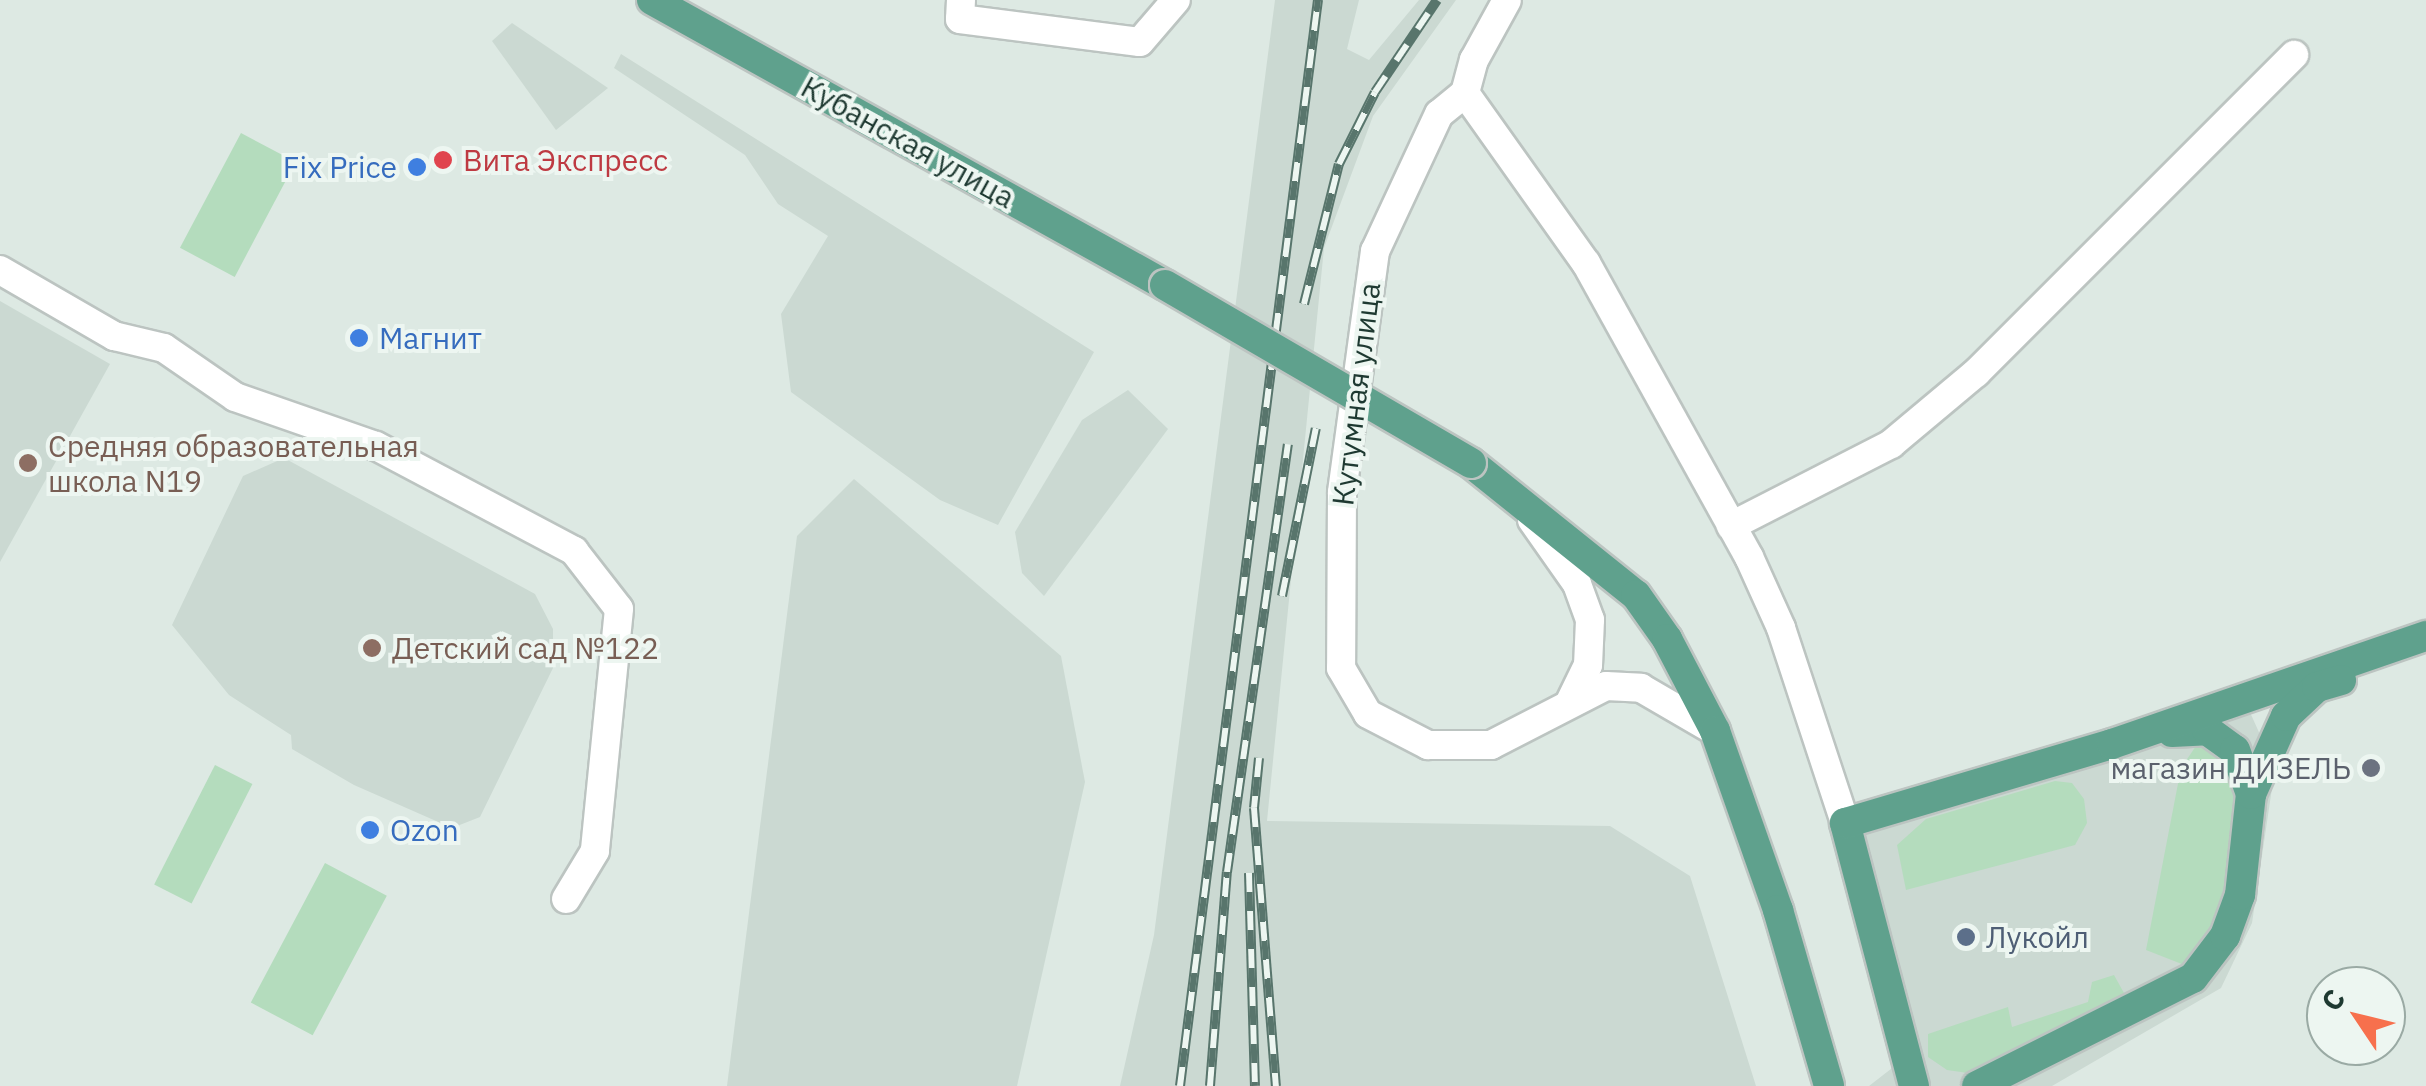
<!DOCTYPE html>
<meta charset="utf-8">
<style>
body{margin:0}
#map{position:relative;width:2426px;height:1086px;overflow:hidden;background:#dde9e3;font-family:"IBM Plex Sans",sans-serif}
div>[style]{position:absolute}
.built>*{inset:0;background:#cbd9d2}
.green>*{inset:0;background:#b4dcbd;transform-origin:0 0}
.roads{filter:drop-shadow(2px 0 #bcc4c1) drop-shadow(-2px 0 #bcc4c1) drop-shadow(0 2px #bcc4c1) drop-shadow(0 -2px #bcc4c1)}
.minor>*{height:28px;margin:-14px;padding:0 14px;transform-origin:14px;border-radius:14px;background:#fff}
.major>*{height:30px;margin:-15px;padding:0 15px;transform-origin:15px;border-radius:15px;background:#5fa18d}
.rail>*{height:10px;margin-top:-5px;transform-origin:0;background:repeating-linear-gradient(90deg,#edf6f1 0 19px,#58756c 0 38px);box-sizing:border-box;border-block:2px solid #58756c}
.bridges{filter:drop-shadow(2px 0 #bcc4c1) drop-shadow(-2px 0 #bcc4c1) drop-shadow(0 2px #bcc4c1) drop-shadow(0 -2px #bcc4c1)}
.major-bridge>*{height:30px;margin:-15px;padding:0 15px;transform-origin:15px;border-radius:15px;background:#5fa18d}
.dots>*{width:28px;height:28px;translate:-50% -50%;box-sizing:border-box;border:5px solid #edf6f1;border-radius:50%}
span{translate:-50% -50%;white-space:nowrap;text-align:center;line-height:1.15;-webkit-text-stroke:8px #edf6f1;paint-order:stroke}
.street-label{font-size:30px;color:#1e3931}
.health-label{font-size:30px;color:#be3a42}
.left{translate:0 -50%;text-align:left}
.shop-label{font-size:30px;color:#366cbe}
.right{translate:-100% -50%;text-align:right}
.education-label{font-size:30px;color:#785e54}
.worship-label{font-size:30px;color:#5b616d}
.service-label{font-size:30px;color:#4e5e75}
.north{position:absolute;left:2306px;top:966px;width:100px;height:100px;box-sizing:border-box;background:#edf6f1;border:2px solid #9aaaa4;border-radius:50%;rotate:305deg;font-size:28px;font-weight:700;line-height:40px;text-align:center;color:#1e3931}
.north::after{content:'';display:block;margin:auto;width:35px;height:45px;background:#f7704d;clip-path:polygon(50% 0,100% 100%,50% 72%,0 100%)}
</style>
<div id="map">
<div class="built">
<div style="clip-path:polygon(1275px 0,1359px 0,1347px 49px,1369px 60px,1419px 0,1456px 0,1373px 116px,1324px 248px,1267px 821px,1610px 826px,1690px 876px,1756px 1086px,1120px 1086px,1154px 935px)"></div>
<div style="clip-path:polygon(512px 23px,608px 88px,556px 130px,492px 41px)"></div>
<div style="clip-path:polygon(621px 54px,1094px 352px,998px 525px,940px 500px,791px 392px,781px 314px,828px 236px,778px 204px,745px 155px,614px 68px)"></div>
<div style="clip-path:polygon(0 301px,110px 364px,0 562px)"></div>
<div style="clip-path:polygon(1128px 390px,1168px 429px,1044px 596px,1022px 573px,1015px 532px,1082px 420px)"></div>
<div style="clip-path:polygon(284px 458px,535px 594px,553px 629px,553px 668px,480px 817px,452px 828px,354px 785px,292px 749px,291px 735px,229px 695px,172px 625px,243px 476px)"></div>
<div style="clip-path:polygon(854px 479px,1061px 656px,1085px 782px,1017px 1086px,727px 1086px,797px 536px)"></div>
<div style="clip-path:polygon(2240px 690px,2275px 768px,2252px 923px,2221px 988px,2052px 1086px,1869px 1086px,1896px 1065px,1834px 823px)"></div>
</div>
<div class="green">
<div style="left:241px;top:133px;width:62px;height:130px;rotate:28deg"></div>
<div style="clip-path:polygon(2196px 746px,2218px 747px,2233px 779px,2235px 889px,2192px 968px,2146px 950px,2181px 768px)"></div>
<div style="left:215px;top:765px;width:42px;height:134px;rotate:27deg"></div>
<div style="clip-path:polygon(2055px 781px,2072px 783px,2084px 799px,2087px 823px,2075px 845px,1906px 890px,1897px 845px,1926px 819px)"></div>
<div style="left:325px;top:863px;width:70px;height:158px;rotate:28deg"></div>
<div style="clip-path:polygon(2114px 975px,2124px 993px,2124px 1011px,1975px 1074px,1947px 1070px,1928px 1057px,1928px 1034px,2008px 1007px,2012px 1027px,2088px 1002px,2092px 982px)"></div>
</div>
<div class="roads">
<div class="minor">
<div style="left:961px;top:0;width:19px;rotate:93deg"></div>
<div style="left:960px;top:19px;width:181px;rotate:7.3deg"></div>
<div style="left:1140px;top:42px;width:55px;rotate:-49.4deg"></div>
<div style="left:1465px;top:93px;width:33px;rotate:141deg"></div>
<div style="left:1439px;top:114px;width:151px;rotate:115deg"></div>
<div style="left:1375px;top:251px;width:244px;rotate:97.8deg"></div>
<div style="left:1342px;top:493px;width:175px;rotate:90.3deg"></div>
<div style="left:1341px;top:668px;width:53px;rotate:59.6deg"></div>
<div style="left:1368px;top:714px;width:68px;rotate:27.3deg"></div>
<div style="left:1428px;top:745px;width:63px"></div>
<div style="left:1491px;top:745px;width:129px;rotate:-27.2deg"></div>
<div style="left:1606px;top:686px;width:35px;rotate:3deg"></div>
<div style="left:1641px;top:688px;width:86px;rotate:30.2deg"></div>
<div style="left:1465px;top:93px;width:209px;rotate:54.6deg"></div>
<div style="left:1586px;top:263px;width:336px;rotate:61deg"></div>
<div style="left:1749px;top:557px;width:78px;rotate:65.7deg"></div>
<div style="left:1781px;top:628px;width:205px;rotate:71.8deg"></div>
<div style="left:1465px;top:93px;width:34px;rotate:-75deg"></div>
<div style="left:1474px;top:60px;width:68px;rotate:-61.2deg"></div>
<div style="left:0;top:270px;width:132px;rotate:30.1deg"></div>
<div style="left:114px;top:336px;width:51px;rotate:13.5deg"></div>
<div style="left:164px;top:348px;width:86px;rotate:34.6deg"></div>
<div style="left:235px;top:397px;width:149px;rotate:19.2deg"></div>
<div style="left:376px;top:446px;width:224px;rotate:27.9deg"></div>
<div style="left:574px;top:551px;width:73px;rotate:52.2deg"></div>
<div style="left:619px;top:609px;width:243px;rotate:95.7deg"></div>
<div style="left:595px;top:851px;width:56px;rotate:121.1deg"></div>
<div style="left:1532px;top:520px;width:78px;rotate:54.9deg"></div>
<div style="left:1577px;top:584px;width:38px;rotate:70deg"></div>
<div style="left:1590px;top:620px;width:45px;rotate:92.5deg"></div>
<div style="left:1588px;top:665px;width:43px;rotate:116deg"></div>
<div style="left:1731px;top:526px;width:180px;rotate:-27.1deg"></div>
<div style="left:1891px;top:444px;width:111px;rotate:-39.9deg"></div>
<div style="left:1976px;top:373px;width:450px;rotate:-45deg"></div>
</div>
<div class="major">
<div style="left:652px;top:0;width:587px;rotate:29.05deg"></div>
<div style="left:1471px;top:463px;width:211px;rotate:38.7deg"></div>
<div style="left:1636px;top:595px;width:54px;rotate:54.8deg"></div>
<div style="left:1667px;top:639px;width:104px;rotate:62.4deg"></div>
<div style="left:1715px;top:731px;width:190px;rotate:70.6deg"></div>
<div style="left:1778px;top:910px;width:183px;rotate:73.8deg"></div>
<div style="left:2172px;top:732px;width:35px;rotate:-3deg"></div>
<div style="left:2207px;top:730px;width:34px;rotate:36deg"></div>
<div style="left:2235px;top:750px;width:47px;rotate:70deg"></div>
<div style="left:1914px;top:1086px;width:272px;rotate:-104.7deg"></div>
<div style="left:1845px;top:823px;width:278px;rotate:-16.5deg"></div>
<div style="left:2112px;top:744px;width:332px;rotate:-19deg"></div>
<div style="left:1977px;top:1086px;width:241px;rotate:-26.6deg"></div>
<div style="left:2193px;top:978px;width:53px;rotate:-52.7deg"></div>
<div style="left:2225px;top:936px;width:44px;rotate:-69.9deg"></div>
<div style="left:2240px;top:895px;width:102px;rotate:-83.8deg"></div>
<div style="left:2251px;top:794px;width:85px;rotate:-65.8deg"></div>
<div style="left:2286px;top:716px;width:42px;rotate:-43.1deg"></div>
<div style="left:2317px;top:687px;width:25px;rotate:-16deg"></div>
</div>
</div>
<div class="rail">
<div style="left:1304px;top:304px;width:144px;rotate:-76deg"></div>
<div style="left:1339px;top:164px;width:80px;rotate:-63.4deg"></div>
<div style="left:1375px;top:92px;width:111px;rotate:-56deg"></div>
<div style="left:1282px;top:596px;width:171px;rotate:-78.6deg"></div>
<div style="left:1259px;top:758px;width:50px;rotate:95.7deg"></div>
<div style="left:1254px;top:808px;width:279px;rotate:85.5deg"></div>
<div style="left:1249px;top:873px;width:213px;rotate:88.4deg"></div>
<div style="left:1180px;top:1086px;width:1095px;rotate:-82.76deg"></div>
<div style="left:1210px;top:1086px;width:215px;rotate:-85.5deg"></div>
<div style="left:1227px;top:872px;width:432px;rotate:-81.9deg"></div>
</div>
<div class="bridges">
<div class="major-bridge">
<div style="left:1165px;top:285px;width:354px;rotate:30.2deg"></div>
</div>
</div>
<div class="dots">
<div style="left:443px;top:160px;background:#e0444e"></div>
<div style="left:417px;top:167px;background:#3f7fe0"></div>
<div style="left:359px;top:338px;background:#3f7fe0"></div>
<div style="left:28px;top:463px;background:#8d6e63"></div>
<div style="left:372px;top:648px;background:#8d6e63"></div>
<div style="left:2371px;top:768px;background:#6b7280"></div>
<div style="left:370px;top:830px;background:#3f7fe0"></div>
<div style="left:1966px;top:937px;background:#5c6f8a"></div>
</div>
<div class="street-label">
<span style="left:908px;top:142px;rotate:29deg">Кубанская улица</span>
<span style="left:1356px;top:394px;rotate:-83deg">Кутумная улица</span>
</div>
<div class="health-label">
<span class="left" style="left:463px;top:160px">Вита Экспресс</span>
</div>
<div class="shop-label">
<span class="right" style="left:397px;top:167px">Fix Price</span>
<span class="left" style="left:379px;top:338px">Магнит</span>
<span class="left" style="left:390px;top:830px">Ozon</span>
</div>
<div class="education-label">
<span class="left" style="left:48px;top:463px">Средняя образовательная<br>школа N19</span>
<span class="left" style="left:392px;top:648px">Детский сад №122</span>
</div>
<div class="worship-label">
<span class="right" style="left:2351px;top:768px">магазин ДИЗЕЛЬ</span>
</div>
<div class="service-label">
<span class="left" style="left:1986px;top:937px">Лукойл</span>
</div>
<div class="north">С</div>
</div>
